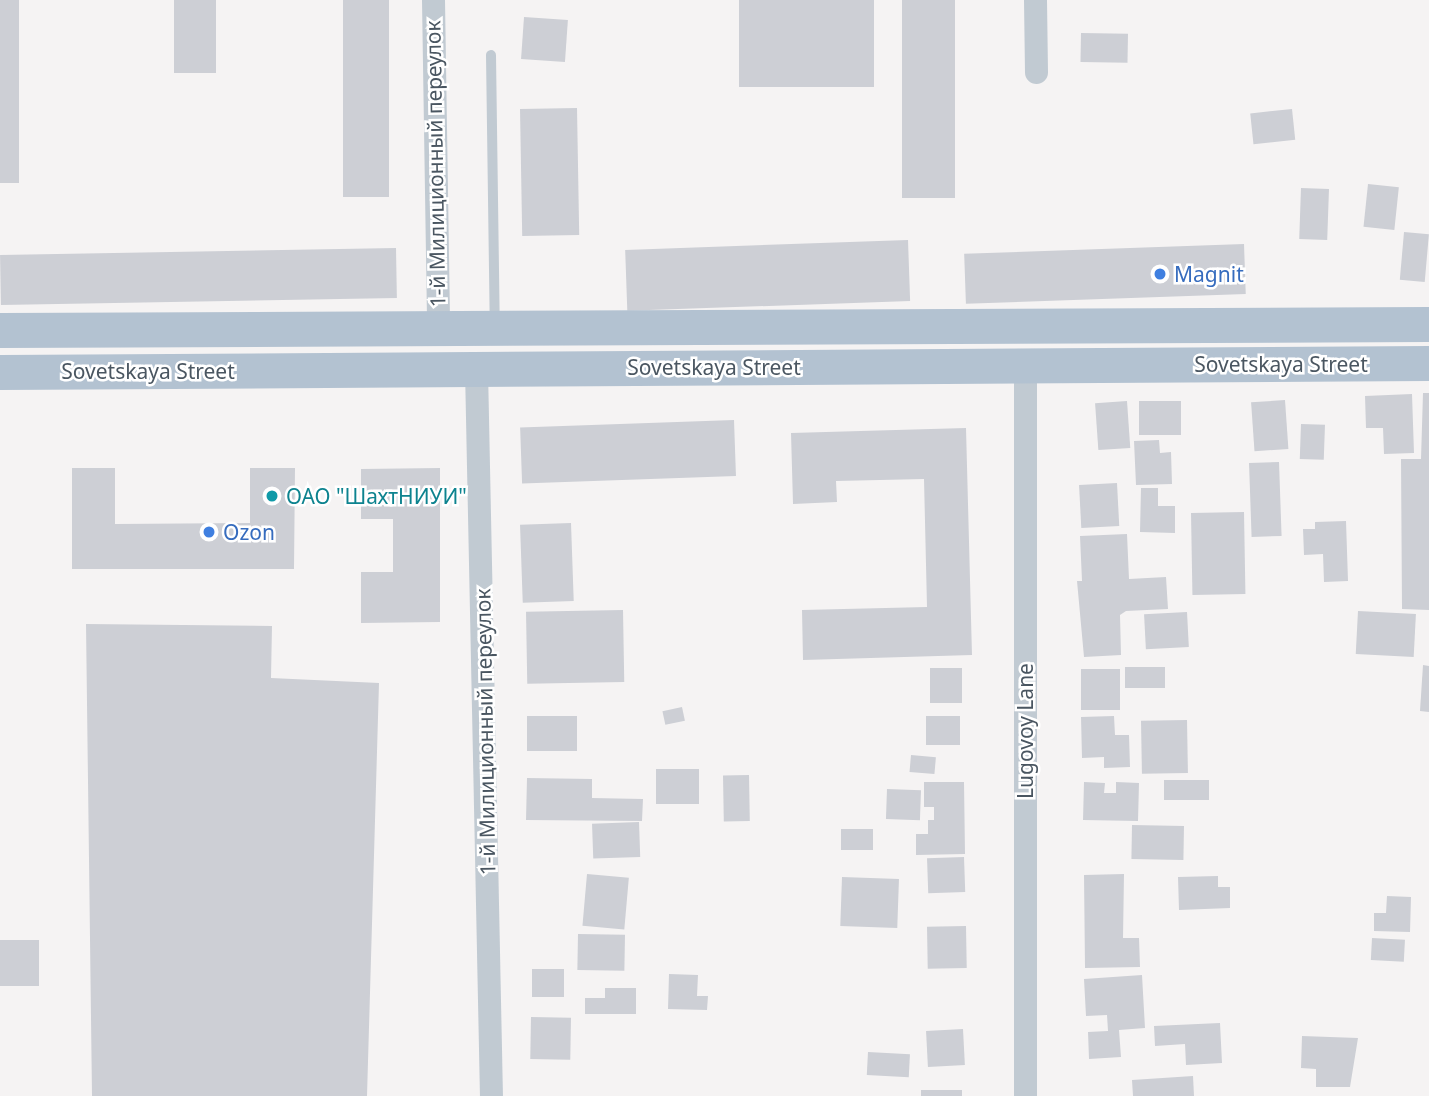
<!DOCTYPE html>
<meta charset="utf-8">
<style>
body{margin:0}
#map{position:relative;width:1429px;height:1096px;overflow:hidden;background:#f5f3f3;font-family:"Noto Sans",sans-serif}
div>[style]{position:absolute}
.building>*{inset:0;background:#cdcfd5;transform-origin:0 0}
.lane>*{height:10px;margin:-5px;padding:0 5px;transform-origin:5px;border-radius:5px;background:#c1cad2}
.street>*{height:23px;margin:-11.5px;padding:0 11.5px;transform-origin:11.5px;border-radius:11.5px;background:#c1cad2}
.primary>*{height:35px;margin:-17.5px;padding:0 17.5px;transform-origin:17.5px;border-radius:17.5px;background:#b3c2d1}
.dots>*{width:19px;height:19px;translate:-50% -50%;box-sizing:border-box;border:4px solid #fff;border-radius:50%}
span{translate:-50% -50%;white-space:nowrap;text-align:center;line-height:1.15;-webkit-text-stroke:5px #fff;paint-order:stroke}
.street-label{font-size:21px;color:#4a5661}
.shop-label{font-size:21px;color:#366cbe}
.left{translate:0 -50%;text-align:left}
.culture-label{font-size:21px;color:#0d838f}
</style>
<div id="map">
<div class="building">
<div style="left:0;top:0;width:19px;height:183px"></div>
<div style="left:174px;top:0;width:42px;height:73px"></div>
<div style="left:343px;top:0;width:46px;height:197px"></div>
<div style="left:739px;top:0;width:135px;height:87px"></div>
<div style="left:902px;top:0;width:53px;height:198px"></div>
<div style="left:524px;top:17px;width:44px;height:42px;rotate:4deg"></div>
<div style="left:1081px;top:33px;width:47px;height:29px;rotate:1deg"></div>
<div style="left:577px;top:108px;width:127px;height:57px;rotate:89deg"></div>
<div style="left:1292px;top:109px;width:31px;height:42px;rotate:84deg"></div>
<div style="left:1368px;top:184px;width:31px;height:43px;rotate:6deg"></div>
<div style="left:1301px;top:188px;width:28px;height:51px;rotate:2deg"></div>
<div style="left:1404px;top:232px;width:25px;height:48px;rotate:5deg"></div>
<div style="left:908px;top:240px;width:61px;height:283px;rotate:88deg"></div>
<div style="left:1244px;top:244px;width:50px;height:280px;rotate:88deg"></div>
<div style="left:396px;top:248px;width:50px;height:396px;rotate:89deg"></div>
<div style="clip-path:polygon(1423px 393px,1429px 393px,1429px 610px,1402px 609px,1401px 459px,1421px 459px)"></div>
<div style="clip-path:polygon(1412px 394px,1414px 453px,1384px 454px,1383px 428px,1366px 428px,1365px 396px)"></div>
<div style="left:1285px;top:400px;width:49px;height:34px;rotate:86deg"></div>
<div style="left:1127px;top:401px;width:47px;height:32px;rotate:86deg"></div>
<div style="left:1139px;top:401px;width:42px;height:34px"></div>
<div style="left:734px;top:420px;width:56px;height:214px;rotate:88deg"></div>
<div style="left:1301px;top:424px;width:24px;height:35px;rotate:2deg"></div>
<div style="clip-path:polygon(966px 428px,972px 655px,803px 660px,802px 610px,927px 607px,924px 479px,836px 481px,837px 502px,793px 504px,791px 433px)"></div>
<div style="clip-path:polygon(1159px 440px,1160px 453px,1171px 452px,1172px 484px,1136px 485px,1134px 441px)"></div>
<div style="left:1279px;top:462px;width:74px;height:30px;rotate:88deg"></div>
<div style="clip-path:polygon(72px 468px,115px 468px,115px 524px,250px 523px,250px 468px,295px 468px,294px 569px,72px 569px)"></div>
<div style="clip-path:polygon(440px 468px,440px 622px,361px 623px,361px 572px,393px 572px,393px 519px,361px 519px,361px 469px)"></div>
<div style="left:1117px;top:483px;width:43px;height:38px;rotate:87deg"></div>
<div style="clip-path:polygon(1141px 488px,1158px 488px,1158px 506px,1175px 506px,1175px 533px,1140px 532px)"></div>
<div style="left:1244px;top:512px;width:82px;height:53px;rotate:89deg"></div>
<div style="clip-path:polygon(1346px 521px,1348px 581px,1324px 582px,1323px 554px,1304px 555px,1303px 529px,1315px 529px,1315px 522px)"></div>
<div style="left:571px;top:523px;width:78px;height:51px;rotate:88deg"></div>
<div style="clip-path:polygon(1127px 534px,1129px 579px,1166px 577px,1168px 609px,1126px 611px,1120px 615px,1121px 655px,1084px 657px,1077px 581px,1082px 581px,1080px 536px)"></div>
<div style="left:623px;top:610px;width:72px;height:97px;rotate:89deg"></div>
<div style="left:1358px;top:611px;width:58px;height:43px;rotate:3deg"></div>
<div style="left:1187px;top:612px;width:35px;height:43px;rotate:87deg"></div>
<div style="clip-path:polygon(86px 624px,272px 626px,271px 678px,379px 683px,367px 1096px,92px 1096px)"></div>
<div style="clip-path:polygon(1423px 665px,1429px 666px,1429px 712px,1420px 711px)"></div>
<div style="left:1165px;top:667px;width:21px;height:40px;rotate:90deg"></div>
<div style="left:930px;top:668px;width:32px;height:35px"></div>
<div style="left:1081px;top:669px;width:39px;height:41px"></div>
<div style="left:682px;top:707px;width:14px;height:20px;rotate:78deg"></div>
<div style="left:577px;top:716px;width:35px;height:50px;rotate:90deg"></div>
<div style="left:926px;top:716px;width:34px;height:29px"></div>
<div style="clip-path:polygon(1114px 716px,1115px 735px,1129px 735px,1130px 767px,1104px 768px,1104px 757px,1082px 758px,1081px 717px)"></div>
<div style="left:1187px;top:720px;width:53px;height:46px;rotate:89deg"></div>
<div style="left:911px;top:755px;width:25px;height:17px;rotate:5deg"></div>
<div style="left:699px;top:769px;width:35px;height:43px;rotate:90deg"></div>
<div style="left:749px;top:775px;width:46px;height:26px;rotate:89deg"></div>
<div style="clip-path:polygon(527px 778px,592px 779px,592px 798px,643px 799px,642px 821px,526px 820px)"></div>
<div style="left:1164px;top:780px;width:45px;height:20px"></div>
<div style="clip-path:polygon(924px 782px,964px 782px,965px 854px,916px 855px,916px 834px,928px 834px,928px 820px,934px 820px,934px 807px,924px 807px)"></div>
<div style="clip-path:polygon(1084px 782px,1105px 783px,1104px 793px,1116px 793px,1116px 782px,1139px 783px,1138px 821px,1083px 820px)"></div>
<div style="left:887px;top:789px;width:34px;height:30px;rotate:2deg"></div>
<div style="left:639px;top:822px;width:35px;height:47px;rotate:88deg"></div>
<div style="left:1132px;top:825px;width:52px;height:34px;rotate:1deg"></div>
<div style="left:841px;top:829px;width:32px;height:21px"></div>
<div style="left:964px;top:857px;width:35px;height:37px;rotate:88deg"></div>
<div style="left:587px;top:874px;width:42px;height:52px;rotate:5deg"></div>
<div style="clip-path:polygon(1124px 874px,1123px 938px,1139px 938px,1140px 967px,1085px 968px,1084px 875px)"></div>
<div style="clip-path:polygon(1218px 876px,1218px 887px,1230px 887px,1230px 908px,1179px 910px,1178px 877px)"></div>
<div style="left:842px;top:877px;width:57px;height:49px;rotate:2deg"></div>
<div style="clip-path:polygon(1387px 896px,1411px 897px,1410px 932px,1374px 931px,1374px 913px,1386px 913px)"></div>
<div style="left:966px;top:926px;width:42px;height:39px;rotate:89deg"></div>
<div style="left:578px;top:934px;width:47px;height:36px;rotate:1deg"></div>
<div style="left:1372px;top:938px;width:33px;height:22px;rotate:3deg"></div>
<div style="left:0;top:940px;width:39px;height:46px"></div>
<div style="left:532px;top:969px;width:32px;height:28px"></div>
<div style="clip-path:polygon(669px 974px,698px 975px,697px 996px,708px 996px,707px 1010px,668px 1009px)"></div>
<div style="clip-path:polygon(1142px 975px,1145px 1028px,1119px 1030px,1121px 1057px,1089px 1059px,1088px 1032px,1108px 1031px,1107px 1015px,1086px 1016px,1084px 979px)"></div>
<div style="clip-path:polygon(605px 988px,636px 988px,636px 1014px,585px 1014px,585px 998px,605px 998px)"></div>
<div style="left:531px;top:1017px;width:40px;height:42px;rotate:1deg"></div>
<div style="clip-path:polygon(1220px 1023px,1222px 1063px,1186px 1065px,1185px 1044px,1155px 1046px,1154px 1026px)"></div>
<div style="left:963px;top:1029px;width:36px;height:37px;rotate:87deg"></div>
<div style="clip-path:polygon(1302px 1036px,1358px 1038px,1350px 1087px,1316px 1087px,1316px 1069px,1301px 1068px)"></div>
<div style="left:868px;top:1052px;width:42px;height:23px;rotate:3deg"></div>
<div style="clip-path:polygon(1193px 1076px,1194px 1096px,1133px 1096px,1132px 1080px)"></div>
<div style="left:921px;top:1090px;width:41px;height:6px"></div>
</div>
<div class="lane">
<div style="left:491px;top:55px;width:270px;rotate:89.2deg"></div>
</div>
<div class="street">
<div style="left:433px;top:0;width:328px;rotate:89.1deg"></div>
<div style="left:1035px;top:0;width:72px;rotate:89.2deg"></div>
<div style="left:1025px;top:365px;width:731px;rotate:90deg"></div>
<div style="left:476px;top:369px;width:727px;rotate:88.82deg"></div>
</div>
<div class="primary">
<div style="left:0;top:330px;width:1429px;rotate:-0.24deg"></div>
<div style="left:0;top:372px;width:1429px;rotate:-0.36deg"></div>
</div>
<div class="dots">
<div style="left:1160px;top:274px;background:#3f7fe0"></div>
<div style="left:272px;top:496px;background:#0f9aa8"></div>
<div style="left:209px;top:532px;background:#3f7fe0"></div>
</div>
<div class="street-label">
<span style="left:435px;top:164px;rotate:-91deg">1-й Милиционный переулок</span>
<span style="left:1281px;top:364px">Sovetskaya Street</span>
<span style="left:714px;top:367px">Sovetskaya Street</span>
<span style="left:148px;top:371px">Sovetskaya Street</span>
<span style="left:1025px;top:731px;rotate:-90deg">Lugovoy Lane</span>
<span style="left:485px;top:732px;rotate:-91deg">1-й Милиционный переулок</span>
</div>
<div class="shop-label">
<span class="left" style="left:1174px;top:274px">Magnit</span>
<span class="left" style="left:223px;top:532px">Ozon</span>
</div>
<div class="culture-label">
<span class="left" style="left:286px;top:496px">ОАО "ШахтНИУИ"</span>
</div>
</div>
